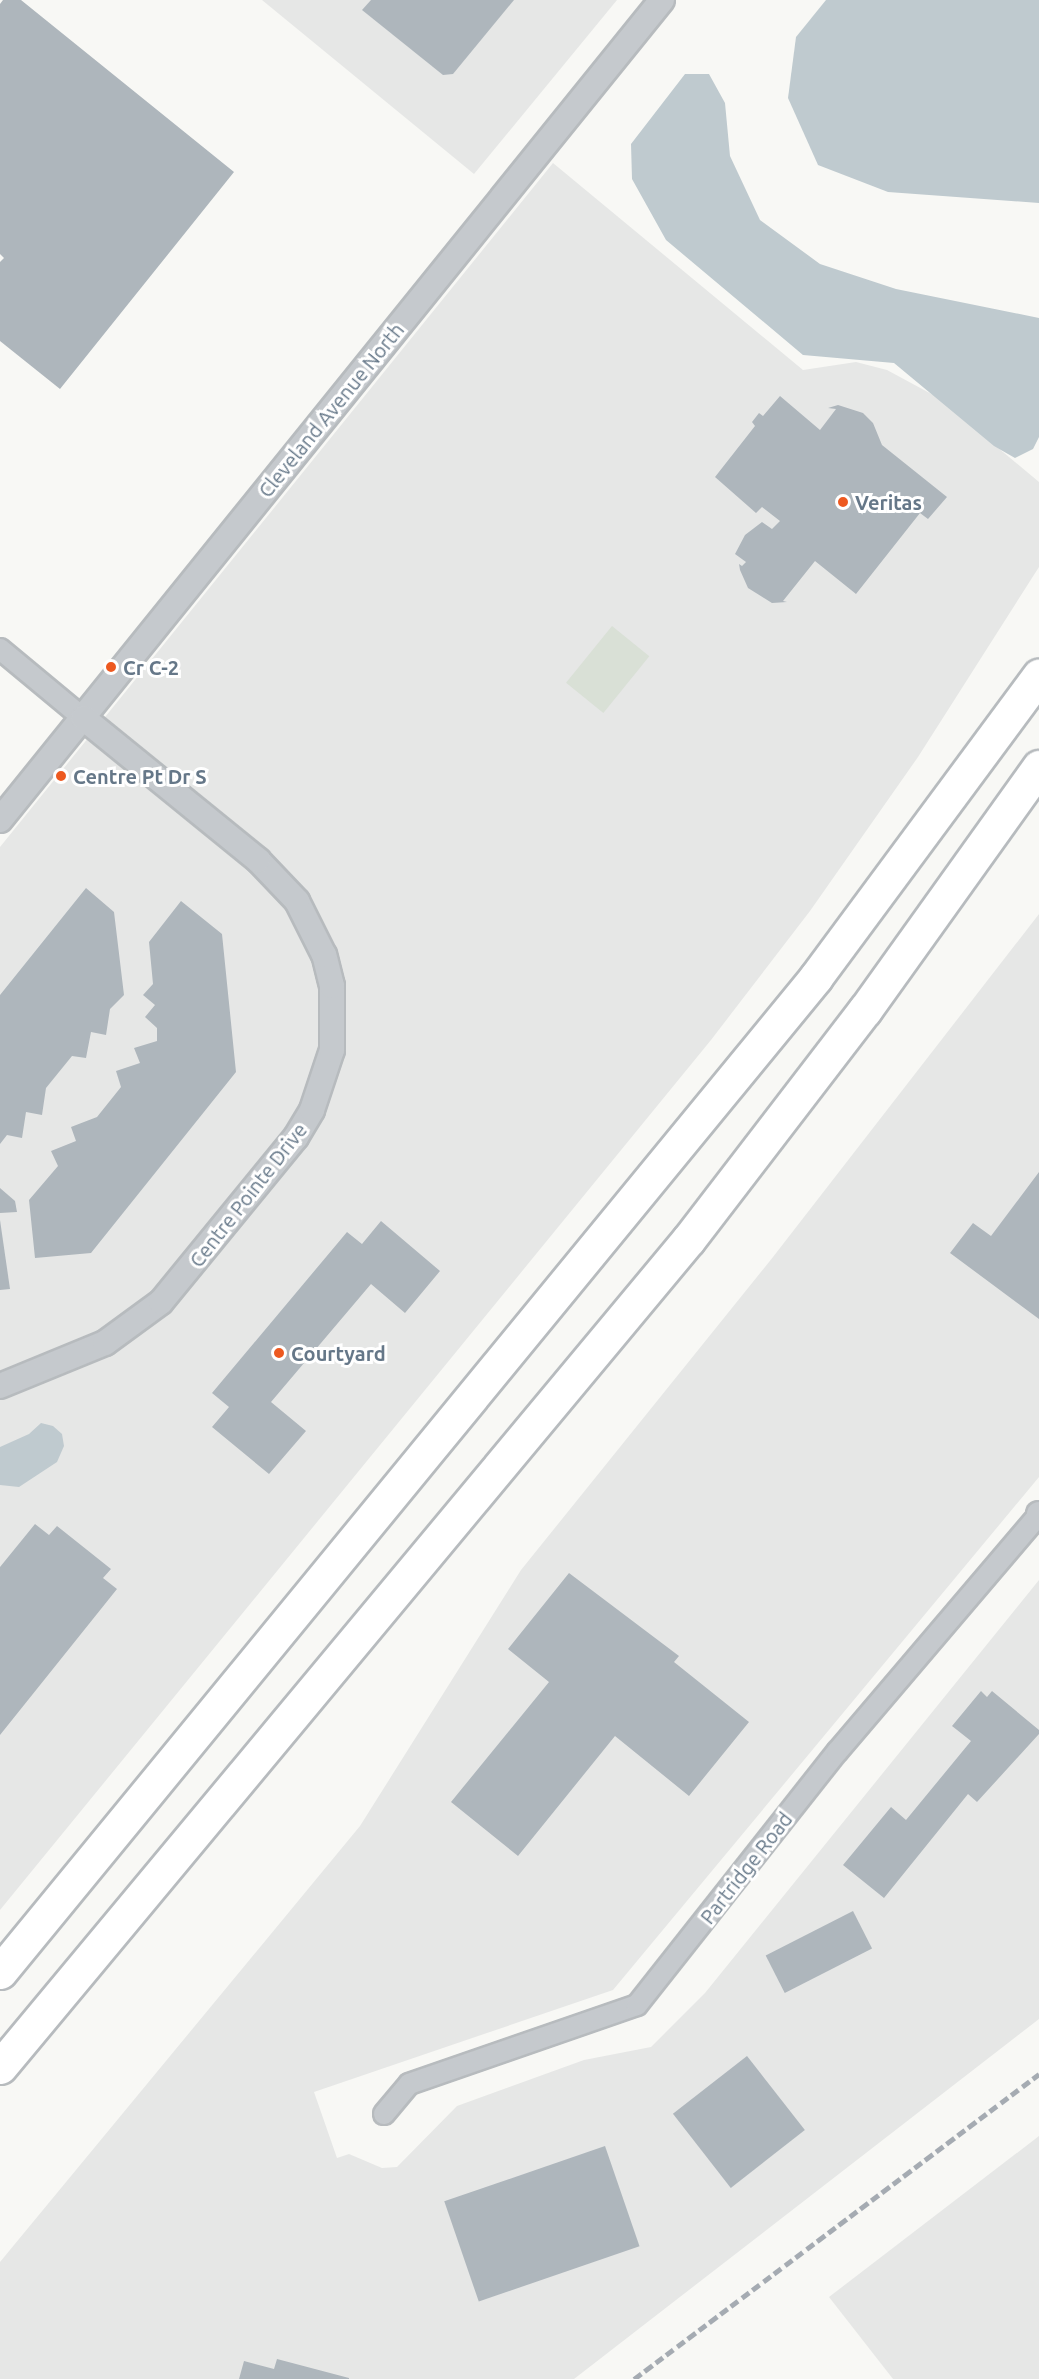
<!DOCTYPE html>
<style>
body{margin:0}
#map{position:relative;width:1039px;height:2379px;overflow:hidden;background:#f8f8f5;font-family:Ubuntu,sans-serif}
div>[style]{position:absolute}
.built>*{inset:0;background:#e6e7e6}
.green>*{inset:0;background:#d9e0d6;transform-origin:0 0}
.water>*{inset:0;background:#bfcacf}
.building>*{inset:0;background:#aeb6bc;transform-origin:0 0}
.roads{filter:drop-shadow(2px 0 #b7bbbe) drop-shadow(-2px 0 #b7bbbe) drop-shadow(0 2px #b7bbbe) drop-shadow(0 -2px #b7bbbe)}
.minor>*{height:20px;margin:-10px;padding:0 10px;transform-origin:10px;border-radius:10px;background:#c5c9cd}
.tertiary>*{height:24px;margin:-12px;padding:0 12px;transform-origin:12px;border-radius:12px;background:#c5c9cd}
.motorway>*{height:33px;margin:-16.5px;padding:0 16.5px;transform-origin:16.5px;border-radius:16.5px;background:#fff}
.rail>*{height:4.5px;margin-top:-2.25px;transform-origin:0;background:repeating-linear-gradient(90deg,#a5abb2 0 9px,transparent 0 13.5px)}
.dots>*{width:16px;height:16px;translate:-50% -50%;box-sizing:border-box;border:3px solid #fff;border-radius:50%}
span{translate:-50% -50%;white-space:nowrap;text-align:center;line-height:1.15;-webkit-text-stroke:6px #fff;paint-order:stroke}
.street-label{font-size:20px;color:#657788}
.poi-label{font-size:20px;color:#657788;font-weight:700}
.left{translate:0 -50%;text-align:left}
</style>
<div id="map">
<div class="built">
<div style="clip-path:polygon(262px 0,617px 0,474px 174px)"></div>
<div style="clip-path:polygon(553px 163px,803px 370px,856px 362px,887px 370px,937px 397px,1039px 482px,1039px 567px,918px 757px,810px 911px,711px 1040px,0 1910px,0 847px)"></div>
<div style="clip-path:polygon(1039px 914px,1039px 1477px,613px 1990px,314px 2092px,337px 2158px,349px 2154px,382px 2168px,397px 2167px,457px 2106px,584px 2060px,651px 2047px,705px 1993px,1039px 1580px,1039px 2019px,574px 2379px,0 2379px,0 2262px,360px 1826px,521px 1570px,773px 1257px)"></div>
<div style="clip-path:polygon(1039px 2136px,1039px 2379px,893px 2379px,829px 2297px)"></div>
</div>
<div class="green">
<div style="left:612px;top:626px;width:48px;height:73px;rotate:39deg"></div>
</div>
<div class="water">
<div style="clip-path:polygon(826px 0,1039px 0,1039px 203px,888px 192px,818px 165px,788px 98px,796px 37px)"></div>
<div style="clip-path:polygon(685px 74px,709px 74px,725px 103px,730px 156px,760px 220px,820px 264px,896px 289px,1039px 318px,1039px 437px,1033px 449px,1015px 458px,994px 446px,894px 363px,803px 355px,666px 240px,632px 179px,631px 144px)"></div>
<div style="clip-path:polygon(41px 1423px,53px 1426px,62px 1434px,64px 1446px,57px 1462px,19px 1487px,0 1485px,0 1447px,29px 1434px)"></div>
</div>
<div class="building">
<div style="clip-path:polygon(3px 0,21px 0,234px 172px,60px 389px,0 341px,0 262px,4px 258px,0 254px,0 4px)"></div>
<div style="clip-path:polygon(371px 0,514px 0,453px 74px,443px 75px,362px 10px)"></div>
<div style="clip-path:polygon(780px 396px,820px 430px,836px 409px,828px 408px,838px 405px,863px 413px,873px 423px,882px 445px,947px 497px,928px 519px,920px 513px,856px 594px,815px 561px,783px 601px,787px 602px,772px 603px,748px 588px,740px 570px,739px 564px,742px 566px,746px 562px,735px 554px,745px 535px,762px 522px,772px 529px,780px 521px,762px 507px,756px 513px,715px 477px,755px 426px,752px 422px,759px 413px,763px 416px)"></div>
<div style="clip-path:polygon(86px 888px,114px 912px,124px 995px,110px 1009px,106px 1035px,91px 1032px,86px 1058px,72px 1056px,46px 1088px,42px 1115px,26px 1112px,22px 1138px,7px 1135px,0 1144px,0 995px)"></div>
<div style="clip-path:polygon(181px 901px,222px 934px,236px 1072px,91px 1253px,35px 1258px,29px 1200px,58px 1166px,51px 1151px,76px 1141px,71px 1127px,97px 1117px,121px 1087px,116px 1071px,140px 1063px,134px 1048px,157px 1041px,157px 1028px,145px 1017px,155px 1005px,143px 995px,153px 984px,149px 942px)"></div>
<div style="clip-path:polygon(1039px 1172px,1039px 1319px,950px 1253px,973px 1223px,991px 1236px)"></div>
<div style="clip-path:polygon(0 1188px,15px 1201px,17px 1212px,0 1213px)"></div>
<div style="clip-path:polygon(0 1220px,10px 1289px,0 1290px)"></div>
<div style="clip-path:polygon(381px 1221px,440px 1271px,405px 1313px,371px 1284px,271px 1402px,306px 1431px,269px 1474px,212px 1427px,229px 1407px,212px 1393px,347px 1232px,362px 1244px)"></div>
<div style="clip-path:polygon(35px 1524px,49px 1535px,57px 1526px,111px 1569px,103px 1578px,117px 1589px,0 1735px,0 1567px)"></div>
<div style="clip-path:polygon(569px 1573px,679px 1656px,674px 1662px,749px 1722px,689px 1796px,615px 1736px,518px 1856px,451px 1802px,549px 1682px,508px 1649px)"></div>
<div style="clip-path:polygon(981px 1691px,987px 1697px,992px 1691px,1039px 1730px,1039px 1734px,977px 1802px,968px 1794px,884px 1898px,843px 1865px,891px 1807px,906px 1820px,971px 1741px,952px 1726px)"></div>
<div style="left:853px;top:1911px;width:42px;height:98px;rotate:63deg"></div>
<div style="left:747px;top:2056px;width:94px;height:94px;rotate:52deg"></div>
<div style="left:605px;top:2146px;width:106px;height:170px;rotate:71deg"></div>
<div style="clip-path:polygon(277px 2359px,349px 2378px,349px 2379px,239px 2379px,244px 2361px,274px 2369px)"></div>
</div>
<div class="roads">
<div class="minor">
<div style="left:0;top:649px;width:108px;rotate:39.7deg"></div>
<div style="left:384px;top:2114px;width:39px;rotate:-50deg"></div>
<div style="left:409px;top:2084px;width:241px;rotate:-19.1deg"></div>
<div style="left:637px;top:2005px;width:323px;rotate:-51.7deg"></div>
<div style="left:837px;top:1752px;width:309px;rotate:-49.6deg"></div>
</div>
<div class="tertiary">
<div style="left:0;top:820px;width:1054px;rotate:-51.09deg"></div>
<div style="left:0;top:1386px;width:113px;rotate:-22.3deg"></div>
<div style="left:105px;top:1343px;width:69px;rotate:-36.2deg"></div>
<div style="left:161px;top:1302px;width:213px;rotate:-50.7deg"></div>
<div style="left:296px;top:1137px;width:31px;rotate:-59deg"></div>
<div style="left:312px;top:1110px;width:63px;rotate:-71.6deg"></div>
<div style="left:332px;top:1050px;width:64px;rotate:-90deg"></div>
<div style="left:332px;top:986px;width:32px;rotate:-104deg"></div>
<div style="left:324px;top:955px;width:60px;rotate:-116.6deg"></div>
<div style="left:297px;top:901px;width:57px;rotate:-133.6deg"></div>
<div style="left:258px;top:860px;width:225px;rotate:-140.9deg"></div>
<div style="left:1039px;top:1514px;width:4px;rotate:90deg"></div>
</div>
<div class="motorway">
<div style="left:0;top:1972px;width:1287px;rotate:-50.64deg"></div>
<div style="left:816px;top:977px;width:375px;rotate:-53.5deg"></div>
<div style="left:0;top:2067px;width:1077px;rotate:-50.24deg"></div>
<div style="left:689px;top:1239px;width:289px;rotate:-52.5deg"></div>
<div style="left:865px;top:1010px;width:299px;rotate:-54.4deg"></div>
</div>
</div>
<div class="rail">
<div style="left:634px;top:2379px;width:507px;rotate:-36.98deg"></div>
</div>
<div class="dots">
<div style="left:843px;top:502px;background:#ed5920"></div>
<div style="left:111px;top:667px;background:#ed5920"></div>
<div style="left:61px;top:776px;background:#ed5920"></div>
<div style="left:279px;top:1353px;background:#ed5920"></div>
</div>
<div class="street-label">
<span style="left:331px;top:410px;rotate:-51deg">Cleveland Avenue North</span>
<span style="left:248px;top:1195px;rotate:-52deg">Centre Pointe Drive</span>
<span style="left:746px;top:1868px;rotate:-52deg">Partridge Road</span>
</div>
<div class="poi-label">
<span class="left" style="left:855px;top:502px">Veritas</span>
<span class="left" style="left:123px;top:667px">Cr C-2</span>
<span class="left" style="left:73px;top:776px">Centre Pt Dr S</span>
<span class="left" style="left:291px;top:1353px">Courtyard</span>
</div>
</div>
